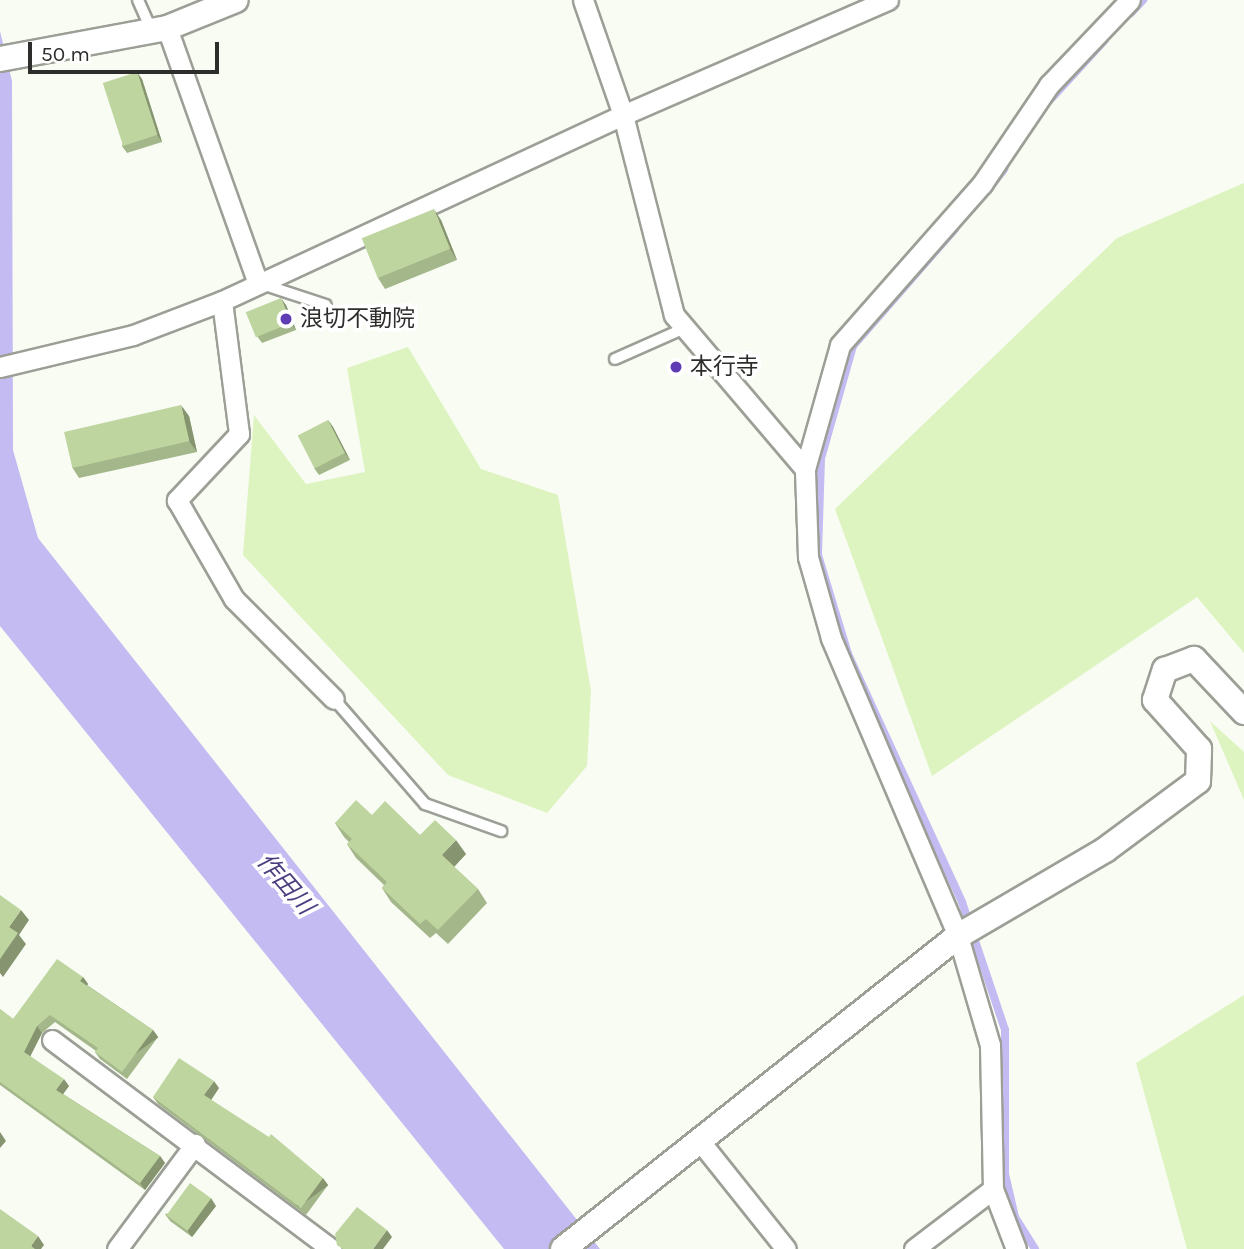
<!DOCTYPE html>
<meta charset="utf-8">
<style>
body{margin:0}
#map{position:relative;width:1244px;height:1249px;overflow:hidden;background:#f8fcf3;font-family:Karla,"Noto Sans JP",sans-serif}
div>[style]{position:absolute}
.green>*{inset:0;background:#def4c0}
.water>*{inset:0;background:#c3bbf1}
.stream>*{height:8px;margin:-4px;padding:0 4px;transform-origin:4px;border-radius:4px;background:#c3bbf1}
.roads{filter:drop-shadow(2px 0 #9b9f96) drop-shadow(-2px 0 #9b9f96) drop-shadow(0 2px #9b9f96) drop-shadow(0 -2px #9b9f96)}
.service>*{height:10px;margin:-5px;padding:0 5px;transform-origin:5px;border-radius:5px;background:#fff}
.minor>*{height:19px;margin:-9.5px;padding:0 9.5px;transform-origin:9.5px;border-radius:9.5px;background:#fff}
.tertiary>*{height:24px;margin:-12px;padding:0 12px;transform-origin:12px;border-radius:12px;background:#fff}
.wall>*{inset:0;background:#a4b78a}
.shaded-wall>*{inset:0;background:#869570;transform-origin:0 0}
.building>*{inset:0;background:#bfd5a0;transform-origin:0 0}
.dots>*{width:19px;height:19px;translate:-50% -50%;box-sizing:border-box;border:4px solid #fff;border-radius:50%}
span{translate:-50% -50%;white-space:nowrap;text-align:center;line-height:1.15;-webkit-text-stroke:7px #fff;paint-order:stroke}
.poi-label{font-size:23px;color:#2d2e2b}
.left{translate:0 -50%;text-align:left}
.water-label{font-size:24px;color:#4c3d7e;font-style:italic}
.scale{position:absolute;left:28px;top:42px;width:191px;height:32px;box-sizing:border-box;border:4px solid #2d2e2b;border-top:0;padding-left:9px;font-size:21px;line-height:24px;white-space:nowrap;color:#2d2e2b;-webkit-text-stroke:5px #fff;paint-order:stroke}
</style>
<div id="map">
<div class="green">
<div style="clip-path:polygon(1244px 183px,1244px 653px,1197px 597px,932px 776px,835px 509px,1117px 238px)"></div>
<div style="clip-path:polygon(408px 347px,481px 469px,558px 495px,591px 691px,587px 766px,547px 813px,448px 775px,243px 555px,254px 415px,306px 484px,365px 472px,347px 368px)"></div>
<div style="clip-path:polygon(1210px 721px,1244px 752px,1244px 800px)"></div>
<div style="clip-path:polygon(1244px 995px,1244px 1249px,1187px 1249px,1136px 1063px)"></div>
</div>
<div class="water">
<div style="clip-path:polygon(0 31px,12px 81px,13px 450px,38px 538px,600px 1249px,504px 1249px,0 626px)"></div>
</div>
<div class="stream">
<div style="left:1131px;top:13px;width:18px;rotate:-47deg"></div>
<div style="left:1050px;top:100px;width:81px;rotate:-47.5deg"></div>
<div style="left:984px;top:195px;width:33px;rotate:-52deg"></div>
<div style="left:955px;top:229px;width:155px;rotate:131.1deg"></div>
<div style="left:853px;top:346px;width:116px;rotate:105.9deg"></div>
<div style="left:821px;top:458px;width:97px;rotate:91.8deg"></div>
<div style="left:818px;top:555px;width:103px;rotate:73.1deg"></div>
<div style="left:848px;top:654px;width:273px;rotate:65.3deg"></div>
<div style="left:962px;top:902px;width:135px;rotate:71.4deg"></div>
<div style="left:1005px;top:1030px;width:144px;rotate:90deg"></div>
<div style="left:1005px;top:1174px;width:44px;rotate:76.9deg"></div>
<div style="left:1015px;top:1217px;width:38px;rotate:58deg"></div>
</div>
<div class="roads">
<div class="service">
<div style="left:138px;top:0;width:34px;rotate:66deg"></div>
<div style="left:262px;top:284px;width:67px;rotate:18.2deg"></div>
<div style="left:615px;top:359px;width:77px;rotate:-23.9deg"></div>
<div style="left:334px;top:699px;width:139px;rotate:49.1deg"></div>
<div style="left:425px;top:804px;width:81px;rotate:19.6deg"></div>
</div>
<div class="minor">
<div style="left:583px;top:0;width:122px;rotate:70.8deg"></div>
<div style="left:623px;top:115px;width:206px;rotate:75.7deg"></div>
<div style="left:674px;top:315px;width:202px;rotate:49.6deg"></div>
<div style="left:167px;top:28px;width:271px;rotate:70.4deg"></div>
<div style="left:222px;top:301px;width:134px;rotate:82.7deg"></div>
<div style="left:239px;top:434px;width:91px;rotate:133.2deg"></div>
<div style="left:177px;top:500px;width:114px;rotate:60.1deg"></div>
<div style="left:234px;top:599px;width:141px;rotate:45deg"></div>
<div style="left:0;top:367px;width:137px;rotate:-13.5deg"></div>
<div style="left:133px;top:335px;width:95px;rotate:-20.9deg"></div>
<div style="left:222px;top:301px;width:442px;rotate:-24.9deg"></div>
<div style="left:623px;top:115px;width:289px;rotate:-23.5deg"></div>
<div style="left:52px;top:1040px;width:349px;rotate:36.8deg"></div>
<div style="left:699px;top:1140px;width:139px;rotate:51.4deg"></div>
<div style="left:117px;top:1249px;width:131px;rotate:-53.4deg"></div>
<div style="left:914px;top:1249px;width:99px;rotate:-37.2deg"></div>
<div style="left:1016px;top:1249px;width:64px;rotate:-111deg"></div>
<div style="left:993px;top:1189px;width:144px;rotate:-91.2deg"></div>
<div style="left:990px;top:1045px;width:114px;rotate:-106.4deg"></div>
<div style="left:958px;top:936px;width:324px;rotate:-113.1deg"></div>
<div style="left:831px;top:638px;width:84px;rotate:-105.9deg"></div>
<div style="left:808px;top:557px;width:88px;rotate:-92deg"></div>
<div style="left:805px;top:469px;width:129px;rotate:-74.2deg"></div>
<div style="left:840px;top:345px;width:215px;rotate:-48.6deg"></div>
<div style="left:982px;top:184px;width:120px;rotate:-55.9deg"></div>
<div style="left:1049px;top:85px;width:117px;rotate:-46.4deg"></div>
</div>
<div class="tertiary">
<div style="left:0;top:59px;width:170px;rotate:-10.5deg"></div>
<div style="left:167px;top:28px;width:74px;rotate:-22.1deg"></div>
<div style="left:563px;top:1249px;width:504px;rotate:-38.39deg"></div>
<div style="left:958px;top:936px;width:170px;rotate:-30.3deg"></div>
<div style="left:1105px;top:850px;width:116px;rotate:-36.6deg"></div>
<div style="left:1198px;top:781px;width:32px;rotate:-88deg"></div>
<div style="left:1199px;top:749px;width:66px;rotate:-131.9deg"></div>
<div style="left:1155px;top:700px;width:32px;rotate:-72deg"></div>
<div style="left:1165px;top:670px;width:31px;rotate:-21deg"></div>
<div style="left:1194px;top:659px;width:73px;rotate:46.7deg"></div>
</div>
</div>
<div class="wall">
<div style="clip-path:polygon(142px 79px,162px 142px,127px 153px,122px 146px)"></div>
<div style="clip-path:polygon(441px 220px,457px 260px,385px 289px,378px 278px)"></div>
<div style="clip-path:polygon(286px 305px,296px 330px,262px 343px,257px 336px)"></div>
<div style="clip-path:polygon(189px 416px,197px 452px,79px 478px,72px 467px)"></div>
<div style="clip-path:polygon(328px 420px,333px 427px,350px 460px,319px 475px,314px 468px)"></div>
<div style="clip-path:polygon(372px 815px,466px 854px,454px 867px,478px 889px,487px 903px,448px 944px,436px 933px,430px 938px,391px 902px,382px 888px,384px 885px,356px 858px,347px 844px,349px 842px,344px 837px,335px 823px)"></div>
<div style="clip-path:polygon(83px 977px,88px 984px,87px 985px,153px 1030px,158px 1037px,127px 1079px,100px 1059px,95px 1052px,96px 1051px,55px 1022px,42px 1033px,30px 1056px,69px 1086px,63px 1094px,160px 1156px,165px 1163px,145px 1190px,0 1085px,0 1009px,13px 1019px)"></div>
<div style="clip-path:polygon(219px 1088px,211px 1100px,328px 1185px,306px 1215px,158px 1104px,153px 1097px)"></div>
<div style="clip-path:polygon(216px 1206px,192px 1237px,170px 1221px,165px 1214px)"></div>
</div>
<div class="shaded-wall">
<div style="clip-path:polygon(137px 72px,142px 79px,162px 142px,157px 135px)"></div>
<div style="clip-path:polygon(434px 209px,441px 220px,457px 260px,450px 249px)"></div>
<div style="clip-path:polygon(281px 298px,286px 305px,296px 330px,291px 323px)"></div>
<div style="clip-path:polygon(181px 405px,189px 416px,197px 452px,189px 441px)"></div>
<div style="clip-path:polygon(328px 420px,333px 427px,350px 460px,345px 453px)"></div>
<div style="clip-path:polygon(456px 840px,466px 854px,452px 869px,442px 855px)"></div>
<div style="clip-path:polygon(21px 910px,29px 920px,19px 935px,26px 944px,3px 977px,0 973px,0 959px,9px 927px)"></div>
<div style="clip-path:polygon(83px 977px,88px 984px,85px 988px,80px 981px)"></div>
<div style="clip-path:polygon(37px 1026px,42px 1033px,29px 1059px,24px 1052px)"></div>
<div style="left:153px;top:1030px;width:9px;height:52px;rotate:54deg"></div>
<div style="clip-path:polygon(64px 1079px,69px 1086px,61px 1097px,56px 1090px)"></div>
<div style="clip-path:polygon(214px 1081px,219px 1088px,209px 1103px,204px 1095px)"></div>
<div style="clip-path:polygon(0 1132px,6px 1141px,0 1148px)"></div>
<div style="clip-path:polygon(160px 1156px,165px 1163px,145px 1190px,140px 1183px)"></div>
<div style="left:323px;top:1178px;width:9px;height:37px;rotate:54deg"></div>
<div style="clip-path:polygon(211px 1198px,216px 1206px,192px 1237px,187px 1230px)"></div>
<div style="clip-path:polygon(387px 1230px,392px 1237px,383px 1249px,373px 1249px)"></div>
<div style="clip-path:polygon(38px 1236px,44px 1245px,41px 1249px,33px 1249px,31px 1246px)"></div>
</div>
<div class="building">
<div style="left:137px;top:72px;width:66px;height:36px;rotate:72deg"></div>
<div style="left:434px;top:209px;width:43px;height:78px;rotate:68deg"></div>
<div style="left:281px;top:298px;width:27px;height:38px;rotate:68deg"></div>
<div style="left:181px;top:405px;width:37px;height:120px;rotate:77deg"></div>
<div style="left:328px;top:420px;width:37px;height:34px;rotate:63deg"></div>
<div style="clip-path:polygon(356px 800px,372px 815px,385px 801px,420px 835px,435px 820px,456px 840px,442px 855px,478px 889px,438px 930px,426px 919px,420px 924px,382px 888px,387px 882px,347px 844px,352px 839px,335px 823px)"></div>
<div style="clip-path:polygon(0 895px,21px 910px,9px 927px,18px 933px,0 959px)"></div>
<div style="clip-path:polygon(57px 959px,83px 977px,80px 981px,153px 1030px,122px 1072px,95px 1052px,98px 1048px,50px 1015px,37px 1026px,24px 1052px,64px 1079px,56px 1090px,160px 1156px,140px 1183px,0 1082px,0 1009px,13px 1019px)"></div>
<div style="clip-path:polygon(179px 1058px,214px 1081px,204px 1095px,269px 1137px,271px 1134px,323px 1178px,301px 1208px,153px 1097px)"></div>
<div style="left:190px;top:1183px;width:26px;height:40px;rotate:36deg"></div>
<div style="clip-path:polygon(357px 1207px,387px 1230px,373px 1249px,343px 1249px,337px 1245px,335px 1234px)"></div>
<div style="clip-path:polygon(0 1209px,38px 1236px,31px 1246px,35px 1249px,0 1249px)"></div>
</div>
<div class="dots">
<div style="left:286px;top:319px;background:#5f3cb4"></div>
<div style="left:676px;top:367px;background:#5f3cb4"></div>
</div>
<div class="poi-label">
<span class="left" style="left:300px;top:319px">浪切不動院</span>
<span class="left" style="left:690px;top:367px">本行寺</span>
</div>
<div class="water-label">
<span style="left:285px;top:884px;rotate:49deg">作田川</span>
</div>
<div class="scale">50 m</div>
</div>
